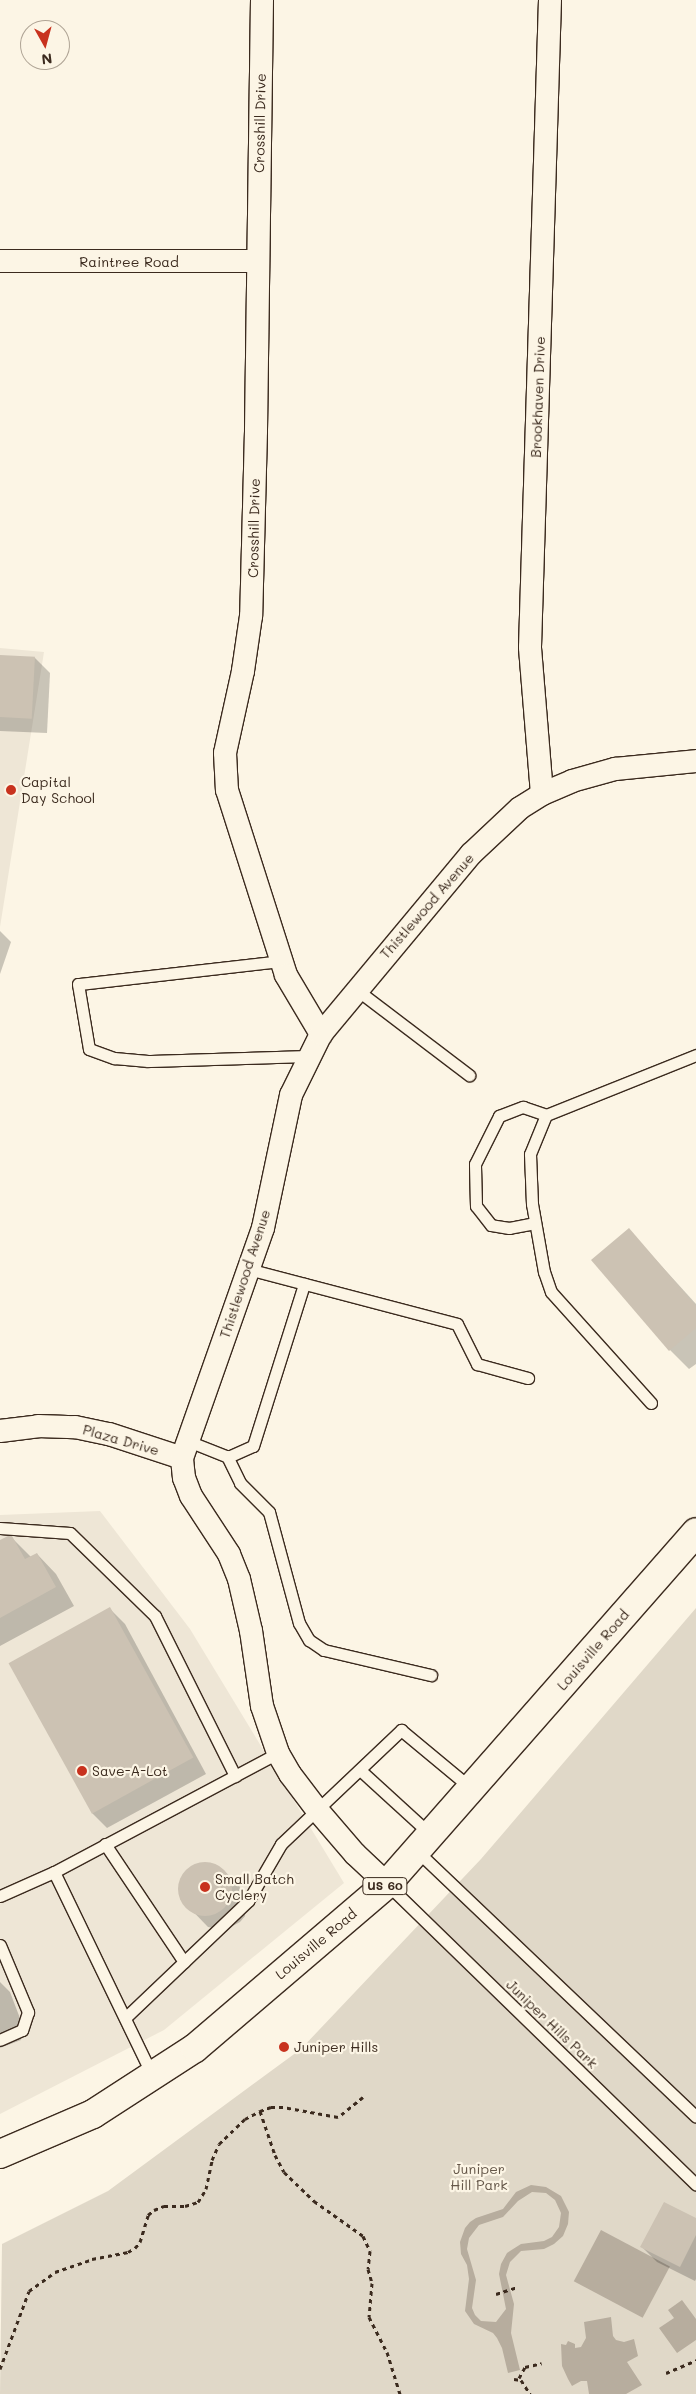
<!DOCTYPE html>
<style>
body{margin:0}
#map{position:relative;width:696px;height:2394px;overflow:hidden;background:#fcf5e5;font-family:Mali,sans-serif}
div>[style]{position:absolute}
.built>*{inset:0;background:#eee6d6}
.green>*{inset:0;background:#e0d8c8}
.water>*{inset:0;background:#b7ad9e;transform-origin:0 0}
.shadow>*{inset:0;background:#0003}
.building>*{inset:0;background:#ccc2b3;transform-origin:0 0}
.round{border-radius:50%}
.path>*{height:3px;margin-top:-1.5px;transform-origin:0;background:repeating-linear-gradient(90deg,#3b2a1e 0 4px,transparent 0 8px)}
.roads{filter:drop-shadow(1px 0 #3b2a1e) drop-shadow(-1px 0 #3b2a1e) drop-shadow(0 1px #3b2a1e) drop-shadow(0 -1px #3b2a1e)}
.service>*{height:11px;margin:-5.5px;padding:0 5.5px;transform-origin:5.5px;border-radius:5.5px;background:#fcf5e5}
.minor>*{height:22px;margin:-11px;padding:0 11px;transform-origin:11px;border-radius:11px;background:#fcf5e5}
.primary>*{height:28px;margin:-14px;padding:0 14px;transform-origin:14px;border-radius:14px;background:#fcf5e5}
.dots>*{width:14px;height:14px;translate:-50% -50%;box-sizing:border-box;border:2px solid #fcf5e5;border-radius:50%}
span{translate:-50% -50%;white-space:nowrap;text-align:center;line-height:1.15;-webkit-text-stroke:4.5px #fcf5e5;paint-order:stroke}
.shield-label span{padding:1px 4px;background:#fcf5e5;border:1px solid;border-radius:4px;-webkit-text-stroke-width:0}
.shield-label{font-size:12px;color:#3b2a1e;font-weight:700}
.street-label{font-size:14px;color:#3b2a1e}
.poi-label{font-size:14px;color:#3b2a1e}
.left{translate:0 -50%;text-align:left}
.park-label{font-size:14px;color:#645648}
.north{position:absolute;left:20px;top:20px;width:50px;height:50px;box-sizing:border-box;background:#fcf5e5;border:1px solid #afa495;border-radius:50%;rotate:173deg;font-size:14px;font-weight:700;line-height:20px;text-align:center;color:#3b2a1e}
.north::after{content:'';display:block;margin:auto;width:18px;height:22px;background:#c8321e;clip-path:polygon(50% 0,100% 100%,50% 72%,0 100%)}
</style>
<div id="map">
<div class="built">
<div style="clip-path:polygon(0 648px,44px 652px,0 927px)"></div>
<div style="clip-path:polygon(100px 1511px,190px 1629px,344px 1883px,164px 2030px,0 2114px,0 1515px)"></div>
</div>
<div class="green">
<div style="clip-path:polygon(696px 1608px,696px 2394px,0 2394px,2px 2244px,108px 2191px,301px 2049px,481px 1859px)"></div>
</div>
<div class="water">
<div style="clip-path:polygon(evenodd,531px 2185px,546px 2187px,561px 2196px,569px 2212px,568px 2224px,563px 2236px,554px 2244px,544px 2249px,521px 2251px,510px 2262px,506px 2275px,514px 2304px,511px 2333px,520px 2370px,508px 2373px,502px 2348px,497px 2338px,493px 2333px,474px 2324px,465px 2311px,469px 2279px,467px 2265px,461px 2254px,460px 2242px,465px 2228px,470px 2222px,476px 2218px,503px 2209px,516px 2192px,531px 2185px,532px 2192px,546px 2193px,555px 2200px,561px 2213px,559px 2227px,552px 2237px,544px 2241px,521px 2244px,507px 2253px,501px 2264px,499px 2274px,506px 2309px,496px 2322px,481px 2321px,475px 2315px,472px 2308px,476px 2280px,467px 2249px,469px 2238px,479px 2225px,503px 2217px,518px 2201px,532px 2192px)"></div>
<div style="left:601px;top:2230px;width:78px;height:58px;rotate:28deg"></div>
<div style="clip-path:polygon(682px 2300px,696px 2319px,696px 2340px,677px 2353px,659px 2328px,674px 2318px,668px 2310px)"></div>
<div style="clip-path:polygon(611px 2317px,613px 2336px,616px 2340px,624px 2342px,634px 2339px,638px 2356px,627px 2362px,642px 2385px,626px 2394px,589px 2394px,587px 2381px,581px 2381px,572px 2386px,568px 2379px,562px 2366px,561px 2344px,566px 2345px,568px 2341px,575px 2344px,575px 2348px,581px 2347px,586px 2338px,584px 2322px)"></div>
</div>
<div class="shadow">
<div style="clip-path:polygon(0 656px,35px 658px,50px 673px,47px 733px,0 731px)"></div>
<div style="clip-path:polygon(0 931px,11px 942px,0 974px)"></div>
<div style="clip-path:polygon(629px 1230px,696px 1304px,696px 1364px,689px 1369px,670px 1350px)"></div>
<div style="clip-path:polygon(12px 1538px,31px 1557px,37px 1554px,56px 1574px,74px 1606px,0 1646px,0 1542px)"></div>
<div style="clip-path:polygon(110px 1609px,125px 1624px,206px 1774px,107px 1828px,92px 1813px)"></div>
<div style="clip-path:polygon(206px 1863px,222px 1869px,238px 1884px,246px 1899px,245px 1916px,240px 1922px,225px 1930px,208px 1927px,181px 1899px,180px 1882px,190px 1868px)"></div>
<div style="clip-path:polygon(0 1982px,10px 1992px,26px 2034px,20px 2037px,21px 2040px,0 2048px)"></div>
<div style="clip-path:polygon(696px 2220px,696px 2279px,695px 2281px,657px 2262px,642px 2247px)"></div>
</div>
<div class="building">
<div style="left:0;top:655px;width:35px;height:62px;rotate:3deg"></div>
<div style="clip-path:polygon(629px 1228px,696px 1306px,696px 1328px,669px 1351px,591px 1260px)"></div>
<div style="clip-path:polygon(8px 1536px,12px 1536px,25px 1559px,37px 1553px,56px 1587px,0 1618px,0 1540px)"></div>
<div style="left:110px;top:1607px;width:172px;height:116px;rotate:61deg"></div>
<div class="round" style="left:178px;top:1862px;width:54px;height:54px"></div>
<div style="clip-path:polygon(664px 2202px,696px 2218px,696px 2235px,680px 2267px,640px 2247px)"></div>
</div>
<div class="path">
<div style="left:363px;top:2097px;width:32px;rotate:141deg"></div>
<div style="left:338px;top:2117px;width:56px;rotate:-169.7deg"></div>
<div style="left:283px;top:2107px;width:12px;rotate:180deg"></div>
<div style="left:271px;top:2107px;width:12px;rotate:160deg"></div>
<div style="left:260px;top:2111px;width:46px;rotate:71.2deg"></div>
<div style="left:275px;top:2155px;width:19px;rotate:62deg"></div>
<div style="left:284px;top:2172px;width:42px;rotate:44deg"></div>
<div style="left:314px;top:2201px;width:60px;rotate:35.5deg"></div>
<div style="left:363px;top:2236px;width:17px;rotate:65deg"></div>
<div style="left:370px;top:2251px;width:18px;rotate:96deg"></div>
<div style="left:368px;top:2269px;width:15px;rotate:74deg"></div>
<div style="left:372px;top:2283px;width:34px;rotate:95deg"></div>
<div style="left:369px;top:2317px;width:39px;rotate:63deg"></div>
<div style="left:387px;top:2352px;width:44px;rotate:72.8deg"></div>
<div style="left:496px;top:2294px;width:23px;rotate:-18deg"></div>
<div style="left:0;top:2369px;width:83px;rotate:-69.6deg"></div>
<div style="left:29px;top:2291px;width:32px;rotate:-36deg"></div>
<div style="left:55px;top:2272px;width:39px;rotate:-19deg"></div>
<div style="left:92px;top:2259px;width:37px;rotate:-11deg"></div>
<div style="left:128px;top:2252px;width:8px;rotate:-30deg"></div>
<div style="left:135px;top:2248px;width:8px;rotate:-50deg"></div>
<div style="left:140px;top:2242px;width:28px;rotate:-73deg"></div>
<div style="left:148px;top:2215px;width:8px;rotate:-40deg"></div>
<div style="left:154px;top:2210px;width:11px;rotate:-22deg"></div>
<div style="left:164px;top:2206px;width:21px"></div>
<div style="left:185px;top:2206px;width:14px;rotate:-17deg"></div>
<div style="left:198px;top:2202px;width:15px;rotate:-58deg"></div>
<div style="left:206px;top:2189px;width:30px;rotate:-78deg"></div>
<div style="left:212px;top:2160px;width:17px;rotate:-66deg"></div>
<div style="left:219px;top:2144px;width:36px;rotate:-44deg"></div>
<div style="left:245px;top:2119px;width:17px;rotate:-28deg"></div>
<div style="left:666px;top:2373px;width:33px;rotate:-23deg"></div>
<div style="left:519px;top:2378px;width:13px;rotate:-61deg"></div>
<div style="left:525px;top:2367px;width:17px;rotate:-13deg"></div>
<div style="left:514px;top:2379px;width:7px;rotate:8deg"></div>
<div style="left:521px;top:2380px;width:17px;rotate:57deg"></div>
</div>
<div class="roads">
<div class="service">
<div style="left:281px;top:961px;width:204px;rotate:173.5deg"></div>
<div style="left:78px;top:984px;width:66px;rotate:80.4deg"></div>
<div style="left:89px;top:1049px;width:27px;rotate:20deg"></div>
<div style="left:114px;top:1058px;width:34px;rotate:5deg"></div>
<div style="left:148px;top:1061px;width:162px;rotate:-1.8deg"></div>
<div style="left:357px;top:990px;width:141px;rotate:37.2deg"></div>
<div style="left:535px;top:1223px;width:26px;rotate:169deg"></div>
<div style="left:509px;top:1228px;width:18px;rotate:-171deg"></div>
<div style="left:491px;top:1225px;width:24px;rotate:-128deg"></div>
<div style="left:476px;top:1206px;width:42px;rotate:-91.4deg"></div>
<div style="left:475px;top:1164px;width:54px;rotate:-63.4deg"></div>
<div style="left:499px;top:1116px;width:26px;rotate:-21deg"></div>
<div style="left:523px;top:1107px;width:24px;rotate:19deg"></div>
<div style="left:248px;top:1269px;width:216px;rotate:14.7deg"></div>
<div style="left:457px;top:1324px;width:45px;rotate:63.4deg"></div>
<div style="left:477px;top:1364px;width:53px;rotate:15.4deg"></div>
<div style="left:651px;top:1403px;width:149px;rotate:-132deg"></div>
<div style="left:551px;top:1292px;width:21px;rotate:-109deg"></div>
<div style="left:544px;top:1272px;width:69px;rotate:-100deg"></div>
<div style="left:532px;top:1204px;width:50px;rotate:-92.3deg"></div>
<div style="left:530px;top:1154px;width:42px;rotate:-67.7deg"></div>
<div style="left:546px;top:1115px;width:162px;rotate:-21.8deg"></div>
<div style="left:188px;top:1441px;width:43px;rotate:21.8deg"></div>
<div style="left:228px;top:1457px;width:27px;rotate:-24deg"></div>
<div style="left:253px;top:1446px;width:170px;rotate:-72.5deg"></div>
<div style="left:227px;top:1456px;width:30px;rotate:64deg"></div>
<div style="left:240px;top:1483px;width:41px;rotate:45deg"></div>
<div style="left:269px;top:1512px;width:115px;rotate:74.9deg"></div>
<div style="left:299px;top:1623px;width:20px;rotate:60deg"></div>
<div style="left:309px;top:1640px;width:18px;rotate:34deg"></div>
<div style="left:324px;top:1650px;width:110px;rotate:13.2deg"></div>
<div style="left:0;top:1528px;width:70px;rotate:4.1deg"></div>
<div style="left:70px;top:1533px;width:119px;rotate:44.3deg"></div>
<div style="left:155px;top:1616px;width:179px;rotate:63.4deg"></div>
<div style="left:360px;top:1770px;width:95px;rotate:42.4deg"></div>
<div style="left:105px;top:1844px;width:142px;rotate:56.2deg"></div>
<div style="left:417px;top:1851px;width:385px;rotate:43.6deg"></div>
<div style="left:54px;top:1872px;width:254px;rotate:-28deg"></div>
<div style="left:387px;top:1884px;width:431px;rotate:44.2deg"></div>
<div style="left:0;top:1896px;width:59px;rotate:-24deg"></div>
<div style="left:54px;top:1872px;width:225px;rotate:64.2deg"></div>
<div style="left:0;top:1945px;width:73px;rotate:67.3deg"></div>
<div style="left:28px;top:2012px;width:19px;rotate:108deg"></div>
<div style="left:22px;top:2030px;width:24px;rotate:156deg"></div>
<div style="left:125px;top:2018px;width:170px;rotate:-43.6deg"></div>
<div style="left:248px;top:1901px;width:66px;rotate:-59.9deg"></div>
<div style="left:281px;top:1844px;width:166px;rotate:-43.5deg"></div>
<div style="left:401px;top:1730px;width:92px;rotate:39.7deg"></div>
</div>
<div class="minor">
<div style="left:262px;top:0;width:431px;rotate:90.8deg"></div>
<div style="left:256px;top:431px;width:185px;rotate:91.5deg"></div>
<div style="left:251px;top:616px;width:56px;rotate:98.3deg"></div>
<div style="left:243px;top:671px;width:84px;rotate:102.4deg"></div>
<div style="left:225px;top:753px;width:37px;rotate:87deg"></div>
<div style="left:227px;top:790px;width:194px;rotate:72.3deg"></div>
<div style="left:286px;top:975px;width:69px;rotate:59.3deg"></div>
<div style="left:0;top:261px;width:257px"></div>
<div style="left:542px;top:794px;width:147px;rotate:-94.7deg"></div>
<div style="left:530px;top:647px;width:647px;rotate:-88.23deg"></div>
<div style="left:0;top:1431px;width:38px;rotate:-7deg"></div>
<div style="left:38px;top:1426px;width:37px;rotate:2deg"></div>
<div style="left:75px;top:1427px;width:35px;rotate:12deg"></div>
<div style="left:109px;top:1434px;width:77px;rotate:18.2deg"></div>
<div style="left:387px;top:1884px;width:44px;rotate:-136.8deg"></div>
<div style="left:355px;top:1854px;width:57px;rotate:-130.7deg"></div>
<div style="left:318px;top:1811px;width:46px;rotate:-127.1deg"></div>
<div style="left:290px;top:1774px;width:24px;rotate:-120deg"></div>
<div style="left:278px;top:1753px;width:50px;rotate:-108.8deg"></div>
<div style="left:262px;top:1706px;width:76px;rotate:-98.3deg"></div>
<div style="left:251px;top:1631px;width:53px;rotate:-103deg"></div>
<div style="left:239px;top:1579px;width:27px;rotate:-112deg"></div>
<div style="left:229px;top:1554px;width:69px;rotate:-123.2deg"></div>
<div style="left:191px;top:1496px;width:19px;rotate:-111deg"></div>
<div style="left:184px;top:1478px;width:20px;rotate:-96deg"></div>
<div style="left:182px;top:1458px;width:244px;rotate:-70.6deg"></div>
<div style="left:263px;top:1228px;width:136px;rotate:-78.1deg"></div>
<div style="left:291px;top:1095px;width:68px;rotate:-63.8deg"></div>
<div style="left:321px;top:1034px;width:234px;rotate:-50.2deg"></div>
<div style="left:471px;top:854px;width:67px;rotate:-43.2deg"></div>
<div style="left:520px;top:808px;width:26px;rotate:-32deg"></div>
<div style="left:542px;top:794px;width:33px;rotate:-23deg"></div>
<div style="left:572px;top:781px;width:45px;rotate:-15.6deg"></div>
<div style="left:615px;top:769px;width:81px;rotate:-5.6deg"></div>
</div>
<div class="primary">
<div style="left:0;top:2154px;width:101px;rotate:-23.3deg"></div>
<div style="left:93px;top:2114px;width:121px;rotate:-32.9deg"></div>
<div style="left:195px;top:2048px;width:253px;rotate:-40.5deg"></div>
<div style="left:387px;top:1884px;width:468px;rotate:-48.7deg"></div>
</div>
</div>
<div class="dots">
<div style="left:11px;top:790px;background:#c8321e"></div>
<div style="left:82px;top:1771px;background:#c8321e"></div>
<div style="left:205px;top:1887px;background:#c8321e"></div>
<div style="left:284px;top:2047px;background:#c8321e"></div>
</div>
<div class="shield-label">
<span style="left:385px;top:1886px">US 60</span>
</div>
<div class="street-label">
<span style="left:260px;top:123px;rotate:-89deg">Crosshill Drive</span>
<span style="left:129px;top:262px">Raintree Road</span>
<span style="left:538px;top:397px;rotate:-88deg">Brookhaven Drive</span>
<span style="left:254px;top:528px;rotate:-89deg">Crosshill Drive</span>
<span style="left:427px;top:906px;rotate:-49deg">Thistlewood Avenue</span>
<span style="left:245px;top:1274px;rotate:-72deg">Thistlewood Avenue</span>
<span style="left:121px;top:1440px;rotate:16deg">Plaza Drive</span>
<span style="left:593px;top:1650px;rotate:-49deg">Louisville Road</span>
<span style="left:316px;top:1944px;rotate:-40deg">Louisville Road</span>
<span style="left:552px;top:2024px;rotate:44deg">Juniper Hills Park</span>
</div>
<div class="poi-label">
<span class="left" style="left:21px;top:790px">Capital<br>Day School</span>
<span class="left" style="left:92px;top:1771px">Save-A-Lot</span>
<span class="left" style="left:215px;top:1887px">Small Batch<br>Cyclery</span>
<span class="left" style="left:294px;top:2047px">Juniper Hills</span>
</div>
<div class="park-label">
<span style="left:479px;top:2177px">Juniper<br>Hill Park</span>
</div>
<div class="north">N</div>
</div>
